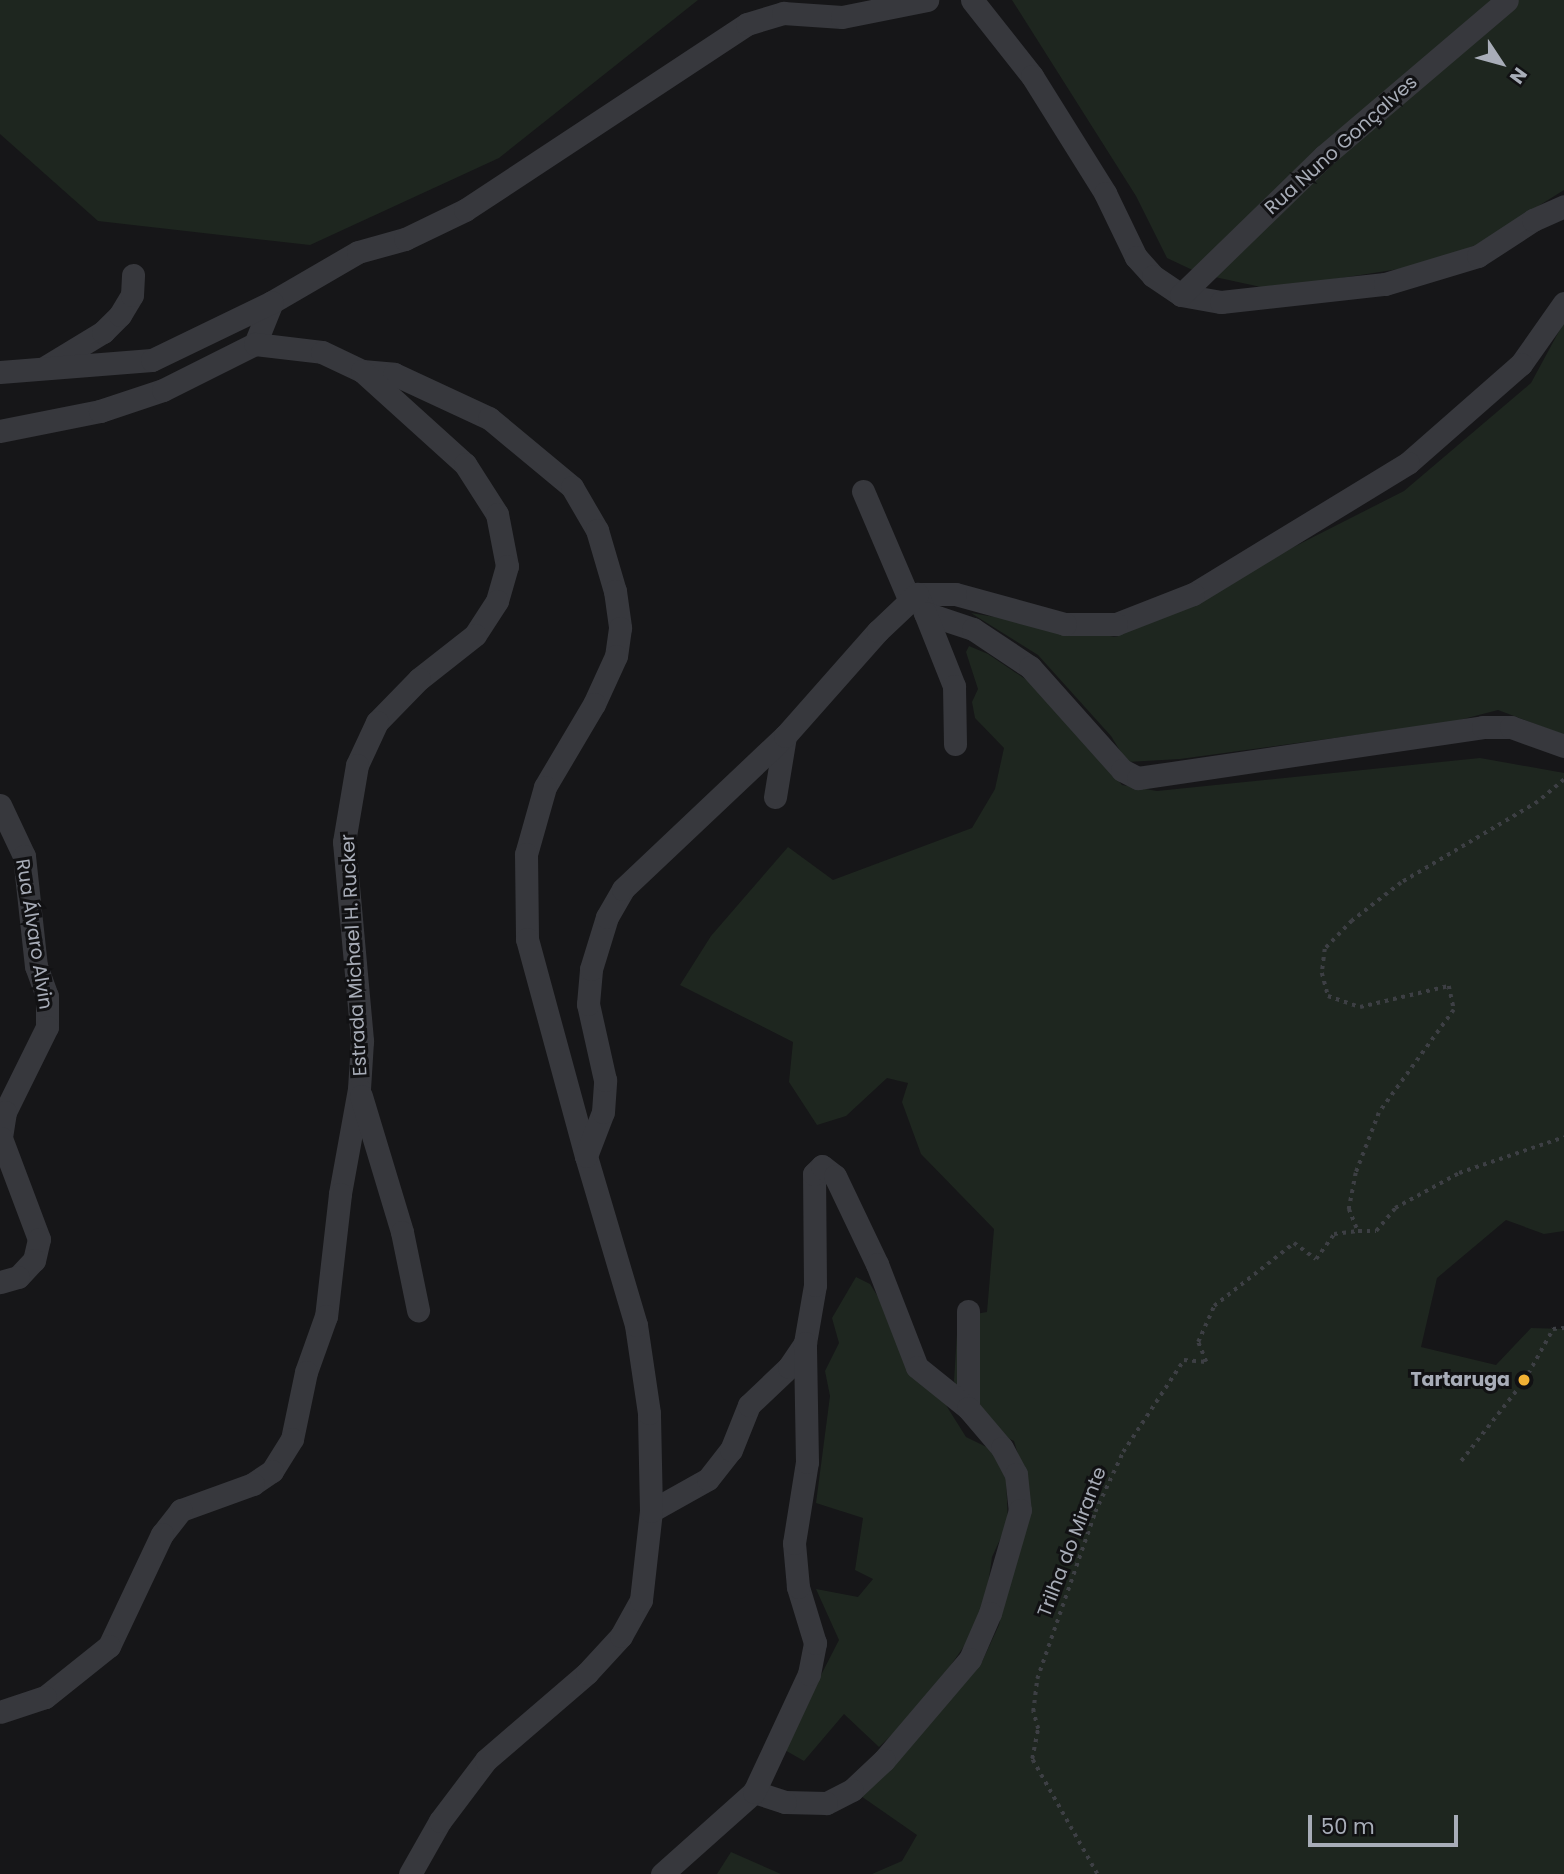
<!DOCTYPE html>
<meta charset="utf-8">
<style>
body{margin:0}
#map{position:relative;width:1564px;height:1874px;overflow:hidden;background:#161618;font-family:Poppins,sans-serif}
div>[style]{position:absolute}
.green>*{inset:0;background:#1e261f}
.path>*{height:3.5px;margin-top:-1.75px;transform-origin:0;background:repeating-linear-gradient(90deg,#3d3f44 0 3.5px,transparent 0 8.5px)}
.minor>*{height:23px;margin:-11.5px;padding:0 11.5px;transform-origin:11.5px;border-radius:11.5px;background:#37383d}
.dots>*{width:19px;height:19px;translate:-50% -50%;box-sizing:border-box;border:4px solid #111113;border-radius:50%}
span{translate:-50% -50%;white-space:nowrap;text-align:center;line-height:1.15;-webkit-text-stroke:6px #111113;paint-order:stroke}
.street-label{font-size:19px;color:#a8adb8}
.poi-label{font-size:19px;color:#a8adb8;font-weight:700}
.right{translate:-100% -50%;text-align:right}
.north{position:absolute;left:1466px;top:28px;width:70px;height:70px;-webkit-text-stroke:5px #111113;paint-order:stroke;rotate:126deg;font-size:19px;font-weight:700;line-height:28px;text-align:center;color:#a8adb8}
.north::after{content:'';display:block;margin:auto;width:24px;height:32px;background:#a8adb8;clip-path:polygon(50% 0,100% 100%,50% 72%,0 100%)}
.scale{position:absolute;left:1308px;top:1815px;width:150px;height:32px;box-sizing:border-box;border:4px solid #a8adb8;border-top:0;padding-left:9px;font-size:21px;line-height:24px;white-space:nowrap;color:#a8adb8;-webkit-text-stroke:5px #111113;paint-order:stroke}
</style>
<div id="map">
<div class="green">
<div style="clip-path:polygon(0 0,698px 0,499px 158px,310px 245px,98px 221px,0 134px)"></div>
<div style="clip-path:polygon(1012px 0,1564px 0,1564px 190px,1476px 245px,1425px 265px,1270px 289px,1201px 274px,1167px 258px,1136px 196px)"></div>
<div style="clip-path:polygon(1564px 322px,1564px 735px,1498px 710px,1452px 722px,1180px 759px,1127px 762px,1111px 736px,1038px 655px,971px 613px,1116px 637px,1404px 491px,1531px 383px)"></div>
<div style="clip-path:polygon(969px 646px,988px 654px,1052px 697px,1122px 785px,1157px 791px,1480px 758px,1564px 773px,1564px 1231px,1544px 1234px,1506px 1220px,1437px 1278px,1421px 1347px,1496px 1365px,1531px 1328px,1564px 1329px,1564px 1874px,872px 1874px,902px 1861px,917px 1835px,858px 1794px,980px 1666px,999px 1625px,1027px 1485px,1014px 1441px,980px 1426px,954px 1381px,958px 1317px,987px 1312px,994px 1229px,921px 1154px,902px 1102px,908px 1083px,887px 1078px,846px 1116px,817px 1125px,789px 1082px,793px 1042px,680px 985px,711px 936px,788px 847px,833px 880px,972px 828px,995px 789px,1004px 748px,975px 718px,972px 702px,978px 689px,966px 652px)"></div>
<div style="clip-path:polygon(856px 1277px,870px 1284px,966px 1437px,1005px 1456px,1008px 1522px,992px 1557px,983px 1619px,923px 1705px,879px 1747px,844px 1714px,804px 1761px,783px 1749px,839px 1640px,816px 1589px,858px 1597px,873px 1579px,855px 1570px,863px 1518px,816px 1503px,830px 1396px,825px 1371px,839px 1343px,832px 1318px)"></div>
<div style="clip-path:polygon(731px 1852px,781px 1874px,717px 1874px)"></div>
</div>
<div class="path">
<div style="left:1564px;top:780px;width:34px;rotate:140deg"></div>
<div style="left:1538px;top:802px;width:159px;rotate:149.4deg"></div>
<div style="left:1401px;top:883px;width:62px;rotate:142.2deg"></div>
<div style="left:1352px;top:921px;width:39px;rotate:134deg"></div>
<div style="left:1325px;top:949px;width:24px;rotate:97deg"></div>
<div style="left:1322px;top:973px;width:24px;rotate:75deg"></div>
<div style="left:1328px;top:996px;width:34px;rotate:19deg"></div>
<div style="left:1360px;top:1007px;width:91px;rotate:-13.3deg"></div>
<div style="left:1449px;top:986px;width:25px;rotate:78deg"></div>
<div style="left:1454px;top:1010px;width:127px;rotate:126.1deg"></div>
<div style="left:1379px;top:1113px;width:64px;rotate:111deg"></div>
<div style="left:1356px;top:1173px;width:37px;rotate:101deg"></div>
<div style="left:1349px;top:1209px;width:24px;rotate:68deg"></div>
<div style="left:1358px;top:1231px;width:18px"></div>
<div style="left:1376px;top:1231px;width:30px;rotate:-50deg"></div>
<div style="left:1395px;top:1208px;width:73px;rotate:-28.7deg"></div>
<div style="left:1459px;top:1173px;width:111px;rotate:-18.9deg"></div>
<div style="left:1461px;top:1461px;width:102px;rotate:-51.8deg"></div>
<div style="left:1524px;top:1381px;width:60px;rotate:-60.9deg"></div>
<div style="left:1553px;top:1329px;width:11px;rotate:-5deg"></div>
<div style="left:1097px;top:1874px;width:132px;rotate:-119.5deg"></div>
<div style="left:1032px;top:1759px;width:31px;rotate:-79deg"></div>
<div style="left:1038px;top:1729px;width:18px;rotate:-106deg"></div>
<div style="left:1033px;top:1712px;width:33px;rotate:-83deg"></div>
<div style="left:1037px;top:1679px;width:177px;rotate:-70.8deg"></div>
<div style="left:1095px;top:1512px;width:66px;rotate:-65deg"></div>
<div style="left:1123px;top:1452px;width:110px;rotate:-56.5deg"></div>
<div style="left:1184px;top:1360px;width:22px;rotate:5deg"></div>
<div style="left:1206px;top:1362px;width:22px;rotate:-112deg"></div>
<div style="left:1198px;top:1342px;width:39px;rotate:-66deg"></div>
<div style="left:1214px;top:1306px;width:102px;rotate:-38.2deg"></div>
<div style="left:1294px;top:1243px;width:27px;rotate:36deg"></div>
<div style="left:1316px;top:1259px;width:31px;rotate:-54deg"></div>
<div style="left:1334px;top:1234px;width:24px;rotate:-7deg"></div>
</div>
<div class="minor">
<div style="left:972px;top:0;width:97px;rotate:51.7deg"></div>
<div style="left:1032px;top:76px;width:138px;rotate:58deg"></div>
<div style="left:1105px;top:193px;width:71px;rotate:64.2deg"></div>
<div style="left:1136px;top:257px;width:25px;rotate:48deg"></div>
<div style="left:1153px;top:276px;width:34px;rotate:34deg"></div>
<div style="left:1181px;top:295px;width:41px;rotate:9.9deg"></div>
<div style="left:1221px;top:302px;width:165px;rotate:-6.3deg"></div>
<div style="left:1385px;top:284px;width:97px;rotate:-16.8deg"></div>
<div style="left:1478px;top:256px;width:66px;rotate:-33.2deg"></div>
<div style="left:1533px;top:220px;width:34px;rotate:-24deg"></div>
<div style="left:1181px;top:295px;width:199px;rotate:-44.2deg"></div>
<div style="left:1324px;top:156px;width:240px;rotate:-40.4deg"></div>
<div style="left:1564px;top:303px;width:75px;rotate:125.2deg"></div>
<div style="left:1521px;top:364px;width:150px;rotate:138.8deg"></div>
<div style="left:1408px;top:463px;width:252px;rotate:148.6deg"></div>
<div style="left:1193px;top:594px;width:83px;rotate:158.7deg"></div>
<div style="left:1116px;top:624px;width:51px;rotate:180deg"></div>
<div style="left:1065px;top:624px;width:114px;rotate:-164.7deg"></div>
<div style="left:955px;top:594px;width:38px;rotate:180deg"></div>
<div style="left:917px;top:594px;width:21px;rotate:67deg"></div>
<div style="left:925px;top:613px;width:51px;rotate:18.4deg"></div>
<div style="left:973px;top:629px;width:69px;rotate:33.7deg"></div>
<div style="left:1030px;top:667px;width:138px;rotate:48.2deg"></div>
<div style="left:1122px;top:770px;width:18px;rotate:27deg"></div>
<div style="left:1138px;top:778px;width:349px;rotate:-8.4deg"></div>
<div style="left:1483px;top:727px;width:28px"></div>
<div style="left:1511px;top:727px;width:56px;rotate:19.7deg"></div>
<div style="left:255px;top:344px;width:45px;rotate:-68deg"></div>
<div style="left:272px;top:302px;width:99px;rotate:-30.2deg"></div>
<div style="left:358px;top:252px;width:49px;rotate:-15.5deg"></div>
<div style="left:405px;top:239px;width:67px;rotate:-25.8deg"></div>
<div style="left:465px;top:210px;width:338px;rotate:-33.4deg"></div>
<div style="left:747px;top:24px;width:38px;rotate:-17deg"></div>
<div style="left:783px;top:13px;width:59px;rotate:3.9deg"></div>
<div style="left:842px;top:17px;width:87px;rotate:-11.3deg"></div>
<div style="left:47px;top:366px;width:66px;rotate:-31.3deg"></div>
<div style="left:103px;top:332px;width:24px;rotate:-45deg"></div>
<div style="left:120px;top:315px;width:23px;rotate:-59deg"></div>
<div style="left:132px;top:295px;width:20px;rotate:-87deg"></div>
<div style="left:362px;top:371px;width:32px;rotate:5deg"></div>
<div style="left:394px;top:374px;width:105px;rotate:24.9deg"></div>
<div style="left:489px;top:418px;width:108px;rotate:39.7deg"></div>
<div style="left:572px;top:487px;width:50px;rotate:59.8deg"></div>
<div style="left:597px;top:530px;width:64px;rotate:73.6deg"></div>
<div style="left:615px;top:591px;width:37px;rotate:82deg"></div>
<div style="left:620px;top:628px;width:28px;rotate:98deg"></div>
<div style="left:616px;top:656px;width:53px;rotate:114.6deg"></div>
<div style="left:594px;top:704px;width:96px;rotate:120.6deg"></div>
<div style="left:545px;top:787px;width:70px;rotate:105.8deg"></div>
<div style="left:526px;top:854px;width:85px;rotate:89.3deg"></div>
<div style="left:527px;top:939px;width:225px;rotate:74.8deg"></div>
<div style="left:0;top:372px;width:152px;rotate:-4.5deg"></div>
<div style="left:152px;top:360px;width:133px;rotate:-25.8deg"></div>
<div style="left:0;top:431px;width:102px;rotate:-11.3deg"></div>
<div style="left:100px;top:411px;width:66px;rotate:-18.4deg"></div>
<div style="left:163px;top:390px;width:103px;rotate:-26.6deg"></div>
<div style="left:255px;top:344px;width:67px;rotate:6.8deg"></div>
<div style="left:322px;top:352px;width:44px;rotate:25.4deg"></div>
<div style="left:362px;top:371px;width:139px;rotate:42.1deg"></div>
<div style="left:465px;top:464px;width:59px;rotate:57.4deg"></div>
<div style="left:497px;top:514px;width:53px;rotate:79.1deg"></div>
<div style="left:507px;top:566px;width:36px;rotate:106deg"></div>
<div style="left:497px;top:601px;width:40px;rotate:122.9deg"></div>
<div style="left:475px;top:635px;width:71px;rotate:141.8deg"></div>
<div style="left:419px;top:679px;width:60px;rotate:134.3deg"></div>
<div style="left:377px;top:722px;width:47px;rotate:114.9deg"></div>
<div style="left:357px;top:765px;width:78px;rotate:99.6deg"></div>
<div style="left:344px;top:842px;width:200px;rotate:84.8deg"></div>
<div style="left:362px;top:1041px;width:48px;rotate:93.6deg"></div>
<div style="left:359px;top:1089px;width:107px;rotate:100.3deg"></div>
<div style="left:340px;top:1194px;width:123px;rotate:96.5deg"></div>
<div style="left:326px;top:1316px;width:59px;rotate:109.7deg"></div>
<div style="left:306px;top:1372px;width:68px;rotate:101.8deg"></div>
<div style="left:292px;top:1439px;width:38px;rotate:122deg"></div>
<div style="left:272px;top:1471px;width:23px;rotate:146deg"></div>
<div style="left:253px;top:1484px;width:77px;rotate:160.1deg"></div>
<div style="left:181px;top:1510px;width:31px;rotate:128deg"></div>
<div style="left:162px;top:1534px;width:124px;rotate:115.3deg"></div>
<div style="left:109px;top:1646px;width:82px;rotate:141.4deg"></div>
<div style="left:45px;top:1697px;width:47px;rotate:161.6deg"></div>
<div style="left:863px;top:491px;width:117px;rotate:66.9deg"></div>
<div style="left:925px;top:613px;width:79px;rotate:68.3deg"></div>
<div style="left:954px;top:686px;width:58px;rotate:89deg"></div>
<div style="left:775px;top:797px;width:62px;rotate:-80.7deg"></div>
<div style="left:0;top:805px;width:56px;rotate:64.8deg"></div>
<div style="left:24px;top:856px;width:111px;rotate:83.8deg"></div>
<div style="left:36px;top:966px;width:32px;rotate:70deg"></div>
<div style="left:47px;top:996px;width:31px;rotate:90deg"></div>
<div style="left:47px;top:1027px;width:95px;rotate:116.3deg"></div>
<div style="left:5px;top:1112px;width:26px;rotate:99deg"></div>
<div style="left:1px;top:1138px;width:108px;rotate:69.4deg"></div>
<div style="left:39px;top:1239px;width:22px;rotate:103deg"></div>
<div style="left:34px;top:1260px;width:23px;rotate:133deg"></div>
<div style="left:18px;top:1277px;width:19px;rotate:164deg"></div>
<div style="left:361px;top:1096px;width:142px;rotate:73.2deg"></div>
<div style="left:402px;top:1232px;width:80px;rotate:78.4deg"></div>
<div style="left:968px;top:1408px;width:97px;rotate:-90deg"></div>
<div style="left:651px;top:1511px;width:65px;rotate:-29.3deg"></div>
<div style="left:708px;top:1479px;width:37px;rotate:-52deg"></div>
<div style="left:731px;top:1450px;width:48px;rotate:-68.2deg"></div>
<div style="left:749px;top:1405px;width:55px;rotate:-43.5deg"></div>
<div style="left:789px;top:1367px;width:29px;rotate:-56deg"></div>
<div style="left:805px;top:1343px;width:59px;rotate:-80.2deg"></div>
<div style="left:815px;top:1285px;width:111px;rotate:-90.5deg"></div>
<div style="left:814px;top:1174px;width:11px;rotate:-45deg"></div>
<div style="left:822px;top:1166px;width:16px;rotate:38deg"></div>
<div style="left:835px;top:1176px;width:98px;rotate:64.5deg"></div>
<div style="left:877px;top:1264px;width:110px;rotate:68.8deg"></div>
<div style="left:917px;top:1367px;width:65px;rotate:38.8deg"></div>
<div style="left:968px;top:1408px;width:52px;rotate:49.6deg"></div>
<div style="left:1002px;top:1448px;width:30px;rotate:62deg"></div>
<div style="left:1016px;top:1474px;width:36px;rotate:84deg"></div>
<div style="left:1020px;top:1510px;width:107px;rotate:106.2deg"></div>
<div style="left:990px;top:1613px;width:50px;rotate:113.5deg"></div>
<div style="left:970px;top:1659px;width:133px;rotate:130.4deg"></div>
<div style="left:884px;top:1760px;width:44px;rotate:136.8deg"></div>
<div style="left:852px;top:1790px;width:29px;rotate:153deg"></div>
<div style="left:826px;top:1803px;width:41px;rotate:-178.6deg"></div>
<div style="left:785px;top:1802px;width:33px;rotate:-162deg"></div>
<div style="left:410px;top:1874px;width:61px;rotate:-60.5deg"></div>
<div style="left:440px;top:1821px;width:76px;rotate:-53deg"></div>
<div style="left:486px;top:1760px;width:133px;rotate:-40.7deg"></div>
<div style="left:587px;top:1673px;width:50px;rotate:-47.4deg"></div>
<div style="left:621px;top:1636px;width:41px;rotate:-60.9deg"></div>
<div style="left:641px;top:1600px;width:90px;rotate:-83.6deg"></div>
<div style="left:651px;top:1511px;width:98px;rotate:-91.2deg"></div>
<div style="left:649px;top:1413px;width:89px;rotate:-98.4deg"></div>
<div style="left:636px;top:1325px;width:176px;rotate:-106.5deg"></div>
<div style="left:586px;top:1156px;width:47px;rotate:-68.9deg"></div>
<div style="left:603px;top:1112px;width:32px;rotate:-86deg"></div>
<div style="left:605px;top:1080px;width:78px;rotate:-102.6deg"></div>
<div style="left:588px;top:1004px;width:35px;rotate:-85deg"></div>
<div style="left:591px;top:969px;width:54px;rotate:-72.9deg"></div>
<div style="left:607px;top:917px;width:32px;rotate:-60deg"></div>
<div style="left:623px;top:889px;width:223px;rotate:-43.4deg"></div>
<div style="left:785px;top:736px;width:140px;rotate:-48.5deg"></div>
<div style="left:878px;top:631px;width:54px;rotate:-43.5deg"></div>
<div style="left:662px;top:1874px;width:123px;rotate:-41.7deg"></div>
<div style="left:754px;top:1792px;width:130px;rotate:-65deg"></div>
<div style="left:809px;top:1674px;width:32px;rotate:-79deg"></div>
<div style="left:815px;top:1643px;width:59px;rotate:-106.9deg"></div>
<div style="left:798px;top:1587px;width:44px;rotate:-95.2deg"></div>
<div style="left:794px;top:1543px;width:82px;rotate:-80.9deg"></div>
<div style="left:807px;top:1462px;width:119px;rotate:-91deg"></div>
</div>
<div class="dots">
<div style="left:1524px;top:1380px;background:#f2b134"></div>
</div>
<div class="street-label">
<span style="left:1341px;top:145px;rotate:-42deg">Rua Nuno Gonçalves</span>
<span style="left:34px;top:934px;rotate:81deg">Rua Álvaro Alvin</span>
<span style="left:354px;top:955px;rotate:-93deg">Estrada Michael H. Rucker</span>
<span style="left:1072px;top:1542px;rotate:-69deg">Trilha do Mirante</span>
</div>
<div class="poi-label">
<span class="right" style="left:1510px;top:1380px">Tartaruga</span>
</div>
<div class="north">N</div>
<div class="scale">50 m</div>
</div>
